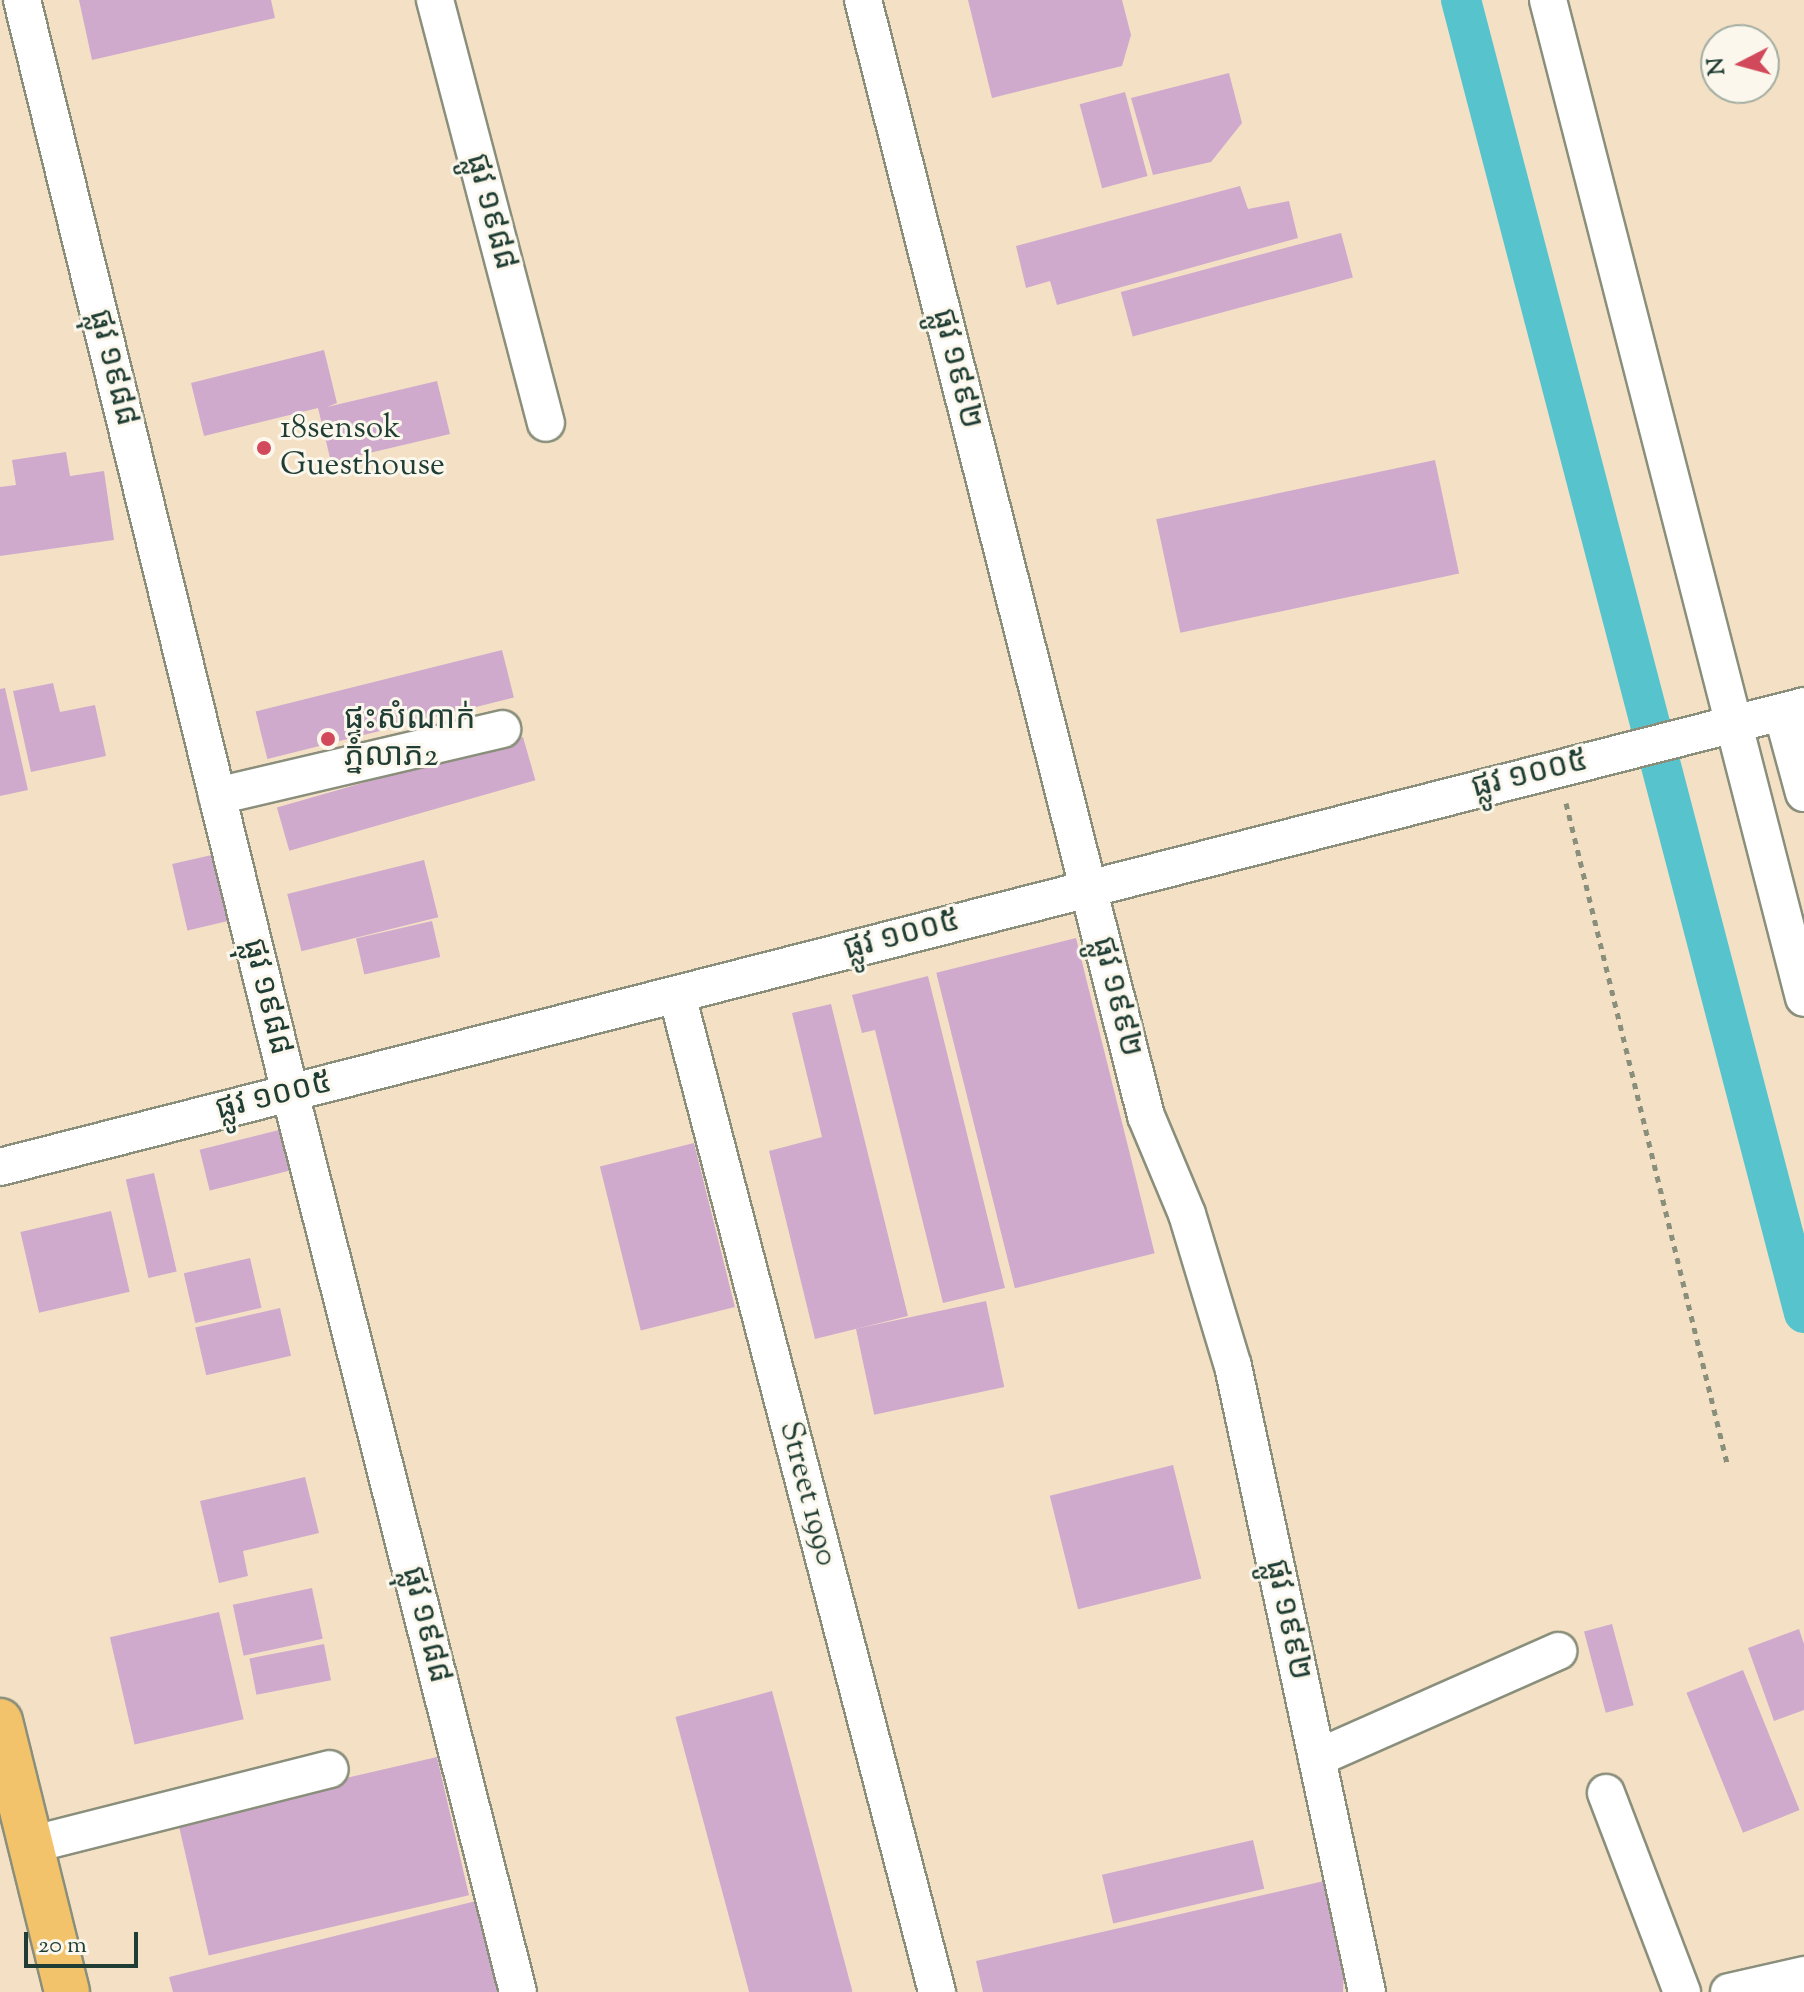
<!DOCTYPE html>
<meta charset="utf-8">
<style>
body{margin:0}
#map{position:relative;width:1804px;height:1992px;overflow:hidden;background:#f4e1c5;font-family:"Sorts Mill Goudy","Noto Sans Khmer",serif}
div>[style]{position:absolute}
.canal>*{height:40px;margin:-20px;padding:0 20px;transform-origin:20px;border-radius:20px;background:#57c4cd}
.building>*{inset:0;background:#cfaacd;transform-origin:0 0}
.path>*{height:5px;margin-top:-2.5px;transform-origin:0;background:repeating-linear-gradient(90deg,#8a8f7c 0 6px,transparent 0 12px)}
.roads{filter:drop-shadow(2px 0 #8a8f7c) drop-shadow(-2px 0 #8a8f7c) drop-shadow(0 2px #8a8f7c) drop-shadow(0 -2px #8a8f7c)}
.minor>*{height:36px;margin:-18px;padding:0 18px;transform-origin:18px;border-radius:18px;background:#fff}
.major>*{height:44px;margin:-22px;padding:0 22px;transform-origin:22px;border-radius:22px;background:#f2c36a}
.dots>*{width:22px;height:22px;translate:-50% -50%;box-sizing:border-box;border:4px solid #fbf7ec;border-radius:50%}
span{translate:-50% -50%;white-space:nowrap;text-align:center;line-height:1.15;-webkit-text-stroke:6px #fbf7ec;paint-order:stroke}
.street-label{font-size:32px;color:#1f3d34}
.poi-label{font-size:32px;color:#1f3d34}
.left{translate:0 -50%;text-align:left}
.north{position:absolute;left:1700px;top:24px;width:80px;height:80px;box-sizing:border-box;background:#fbf7ec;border:2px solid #a3ada2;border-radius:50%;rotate:264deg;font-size:22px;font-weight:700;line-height:32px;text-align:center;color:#1f3d34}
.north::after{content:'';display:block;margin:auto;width:28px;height:36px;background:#d1495b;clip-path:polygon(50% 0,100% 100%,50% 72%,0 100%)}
.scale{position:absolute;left:24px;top:1932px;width:114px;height:36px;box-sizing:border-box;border:4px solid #1f3d34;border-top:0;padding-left:10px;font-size:24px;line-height:28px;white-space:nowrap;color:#1f3d34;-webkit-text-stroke:6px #fbf7ec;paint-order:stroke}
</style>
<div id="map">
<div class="canal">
<div style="left:1461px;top:0;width:1357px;rotate:75.36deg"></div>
</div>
<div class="building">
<div style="clip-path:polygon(79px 0,271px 0,275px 18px,92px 60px)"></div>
<div style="clip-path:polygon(968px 0,1122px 0,1131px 35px,1122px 66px,992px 98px)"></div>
<div style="clip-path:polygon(1229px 73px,1242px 123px,1211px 162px,1153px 175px,1131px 98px)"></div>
<div style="left:1125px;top:92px;width:87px;height:47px;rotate:75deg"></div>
<div style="clip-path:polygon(1240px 186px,1248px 209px,1289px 201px,1298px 238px,1057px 305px,1050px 281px,1026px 288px,1016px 246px)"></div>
<div style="left:1341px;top:233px;width:46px;height:228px;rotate:75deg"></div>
<div style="clip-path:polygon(324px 350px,337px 403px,327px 407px,437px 381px,450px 434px,331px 462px,318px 408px,204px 436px,191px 383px)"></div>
<div style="clip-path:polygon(66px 452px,70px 476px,104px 471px,114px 540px,0 556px,0 487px,16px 485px,12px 460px)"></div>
<div style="left:1435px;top:460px;width:116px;height:285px;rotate:78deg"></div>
<div style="left:502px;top:650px;width:49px;height:254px;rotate:76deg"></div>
<div style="clip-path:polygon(53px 683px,60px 712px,95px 705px,106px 756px,31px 772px,13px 691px)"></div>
<div style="clip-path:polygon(5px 688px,28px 790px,0 796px,0 689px)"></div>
<div style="left:523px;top:737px;width:45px;height:256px;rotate:74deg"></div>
<div style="left:216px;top:854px;width:68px;height:45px;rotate:77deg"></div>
<div style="left:424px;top:860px;width:59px;height:141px;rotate:76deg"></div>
<div style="left:432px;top:921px;width:37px;height:78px;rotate:77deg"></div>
<div style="left:1076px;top:938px;width:325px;height:144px;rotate:76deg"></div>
<div style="clip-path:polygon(928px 976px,1005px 1288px,943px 1303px,875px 1030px,862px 1033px,852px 995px)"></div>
<div style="clip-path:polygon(831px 1004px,908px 1316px,815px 1339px,769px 1151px,822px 1137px,792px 1013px)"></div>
<div style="left:283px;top:1129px;width:42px;height:86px;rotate:76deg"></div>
<div style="left:694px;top:1143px;width:169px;height:97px;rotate:76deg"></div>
<div style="left:154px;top:1173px;width:101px;height:29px;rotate:77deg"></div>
<div style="left:111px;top:1211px;width:83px;height:93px;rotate:77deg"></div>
<div style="left:250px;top:1258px;width:51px;height:68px;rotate:77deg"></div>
<div style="left:986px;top:1301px;width:88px;height:133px;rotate:78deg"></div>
<div style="left:280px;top:1308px;width:49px;height:87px;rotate:77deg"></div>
<div style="left:1173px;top:1465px;width:117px;height:127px;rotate:76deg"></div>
<div style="clip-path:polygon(305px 1477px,319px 1533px,243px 1551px,248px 1576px,219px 1583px,200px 1501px)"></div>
<div style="left:312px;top:1588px;width:52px;height:81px;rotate:78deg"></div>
<div style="left:219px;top:1612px;width:110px;height:112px;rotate:77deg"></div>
<div style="left:1612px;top:1624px;width:84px;height:29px;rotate:75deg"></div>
<div style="clip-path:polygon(1799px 1629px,1804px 1644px,1804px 1710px,1774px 1721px,1748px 1648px)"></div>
<div style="left:324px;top:1644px;width:37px;height:76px;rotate:79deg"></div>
<div style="left:1743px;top:1670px;width:151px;height:61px;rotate:68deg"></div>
<div style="left:772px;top:1691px;width:311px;height:100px;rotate:75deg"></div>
<div style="left:437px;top:1757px;width:142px;height:267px;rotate:77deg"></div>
<div style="left:1253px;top:1840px;width:50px;height:155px;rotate:77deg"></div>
<div style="clip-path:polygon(1324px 1881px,1344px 1971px,1343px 1992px,983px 1992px,976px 1961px)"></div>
<div style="clip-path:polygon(476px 1901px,498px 1992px,173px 1992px,169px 1977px)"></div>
</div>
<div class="path">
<div style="left:1566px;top:803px;width:679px;rotate:76.29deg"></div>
</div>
<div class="roads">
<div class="minor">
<div style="left:22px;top:0;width:1125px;rotate:76.22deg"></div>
<div style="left:290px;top:1093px;width:927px;rotate:75.77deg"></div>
<div style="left:435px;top:0;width:437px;rotate:75.3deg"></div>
<div style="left:863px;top:0;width:1151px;rotate:75.77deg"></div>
<div style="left:1146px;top:1116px;width:106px;rotate:67.3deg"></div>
<div style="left:1187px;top:1214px;width:159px;rotate:73.2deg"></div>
<div style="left:1233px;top:1366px;width:640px;rotate:77.92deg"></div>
<div style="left:1548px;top:0;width:1030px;rotate:75.61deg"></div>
<div style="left:1782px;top:712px;width:84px;rotate:74.8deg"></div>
<div style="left:217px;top:796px;width:293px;rotate:-13.2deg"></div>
<div style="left:677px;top:995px;width:1030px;rotate:75.38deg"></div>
<div style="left:0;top:1167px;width:1862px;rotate:-14.33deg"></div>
<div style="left:1317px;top:1758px;width:264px;rotate:-23.9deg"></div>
<div style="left:1606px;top:1793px;width:213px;rotate:69.1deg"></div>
<div style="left:30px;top:1845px;width:309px;rotate:-14.2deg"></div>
<div style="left:1729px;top:1992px;width:77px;rotate:-12.8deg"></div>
</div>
<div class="major">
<div style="left:0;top:1721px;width:279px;rotate:76.1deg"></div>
</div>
</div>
<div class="dots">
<div style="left:264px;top:448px;background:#d1495b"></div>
<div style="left:328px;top:739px;background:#d1495b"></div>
</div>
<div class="street-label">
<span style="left:490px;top:212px;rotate:75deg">ផ្លូវ ១៩៨៨</span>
<span style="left:112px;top:368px;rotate:76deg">ផ្លុវ ១៩៨៨</span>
<span style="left:956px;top:369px;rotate:76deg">ផ្លូវ ១៩៩២</span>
<span style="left:1530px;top:775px;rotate:-14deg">ផ្លូវ ១០០៥</span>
<span style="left:902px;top:936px;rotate:-15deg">ផ្លូវ ១០០៥</span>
<span style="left:266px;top:997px;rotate:76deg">ផ្លុវ ១៩៨៨</span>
<span style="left:1116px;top:997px;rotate:76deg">ផ្លូវ ១៩៩២</span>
<span style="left:274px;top:1097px;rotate:-14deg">ផ្លូវ ១០០៥</span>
<span style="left:807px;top:1494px;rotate:75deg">Street 1990</span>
<span style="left:1287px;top:1620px;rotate:78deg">ផ្លូវ ១៩៩២</span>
<span style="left:425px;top:1625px;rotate:76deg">ផ្លុវ ១៩៨៨</span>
</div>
<div class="poi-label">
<span class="left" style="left:280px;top:448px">18sensok<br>Guesthouse</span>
<span class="left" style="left:344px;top:739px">ផ្ទះសំណាក់<br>ភ្នំលាភ2</span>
</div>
<div class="north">N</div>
<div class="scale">20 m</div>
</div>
